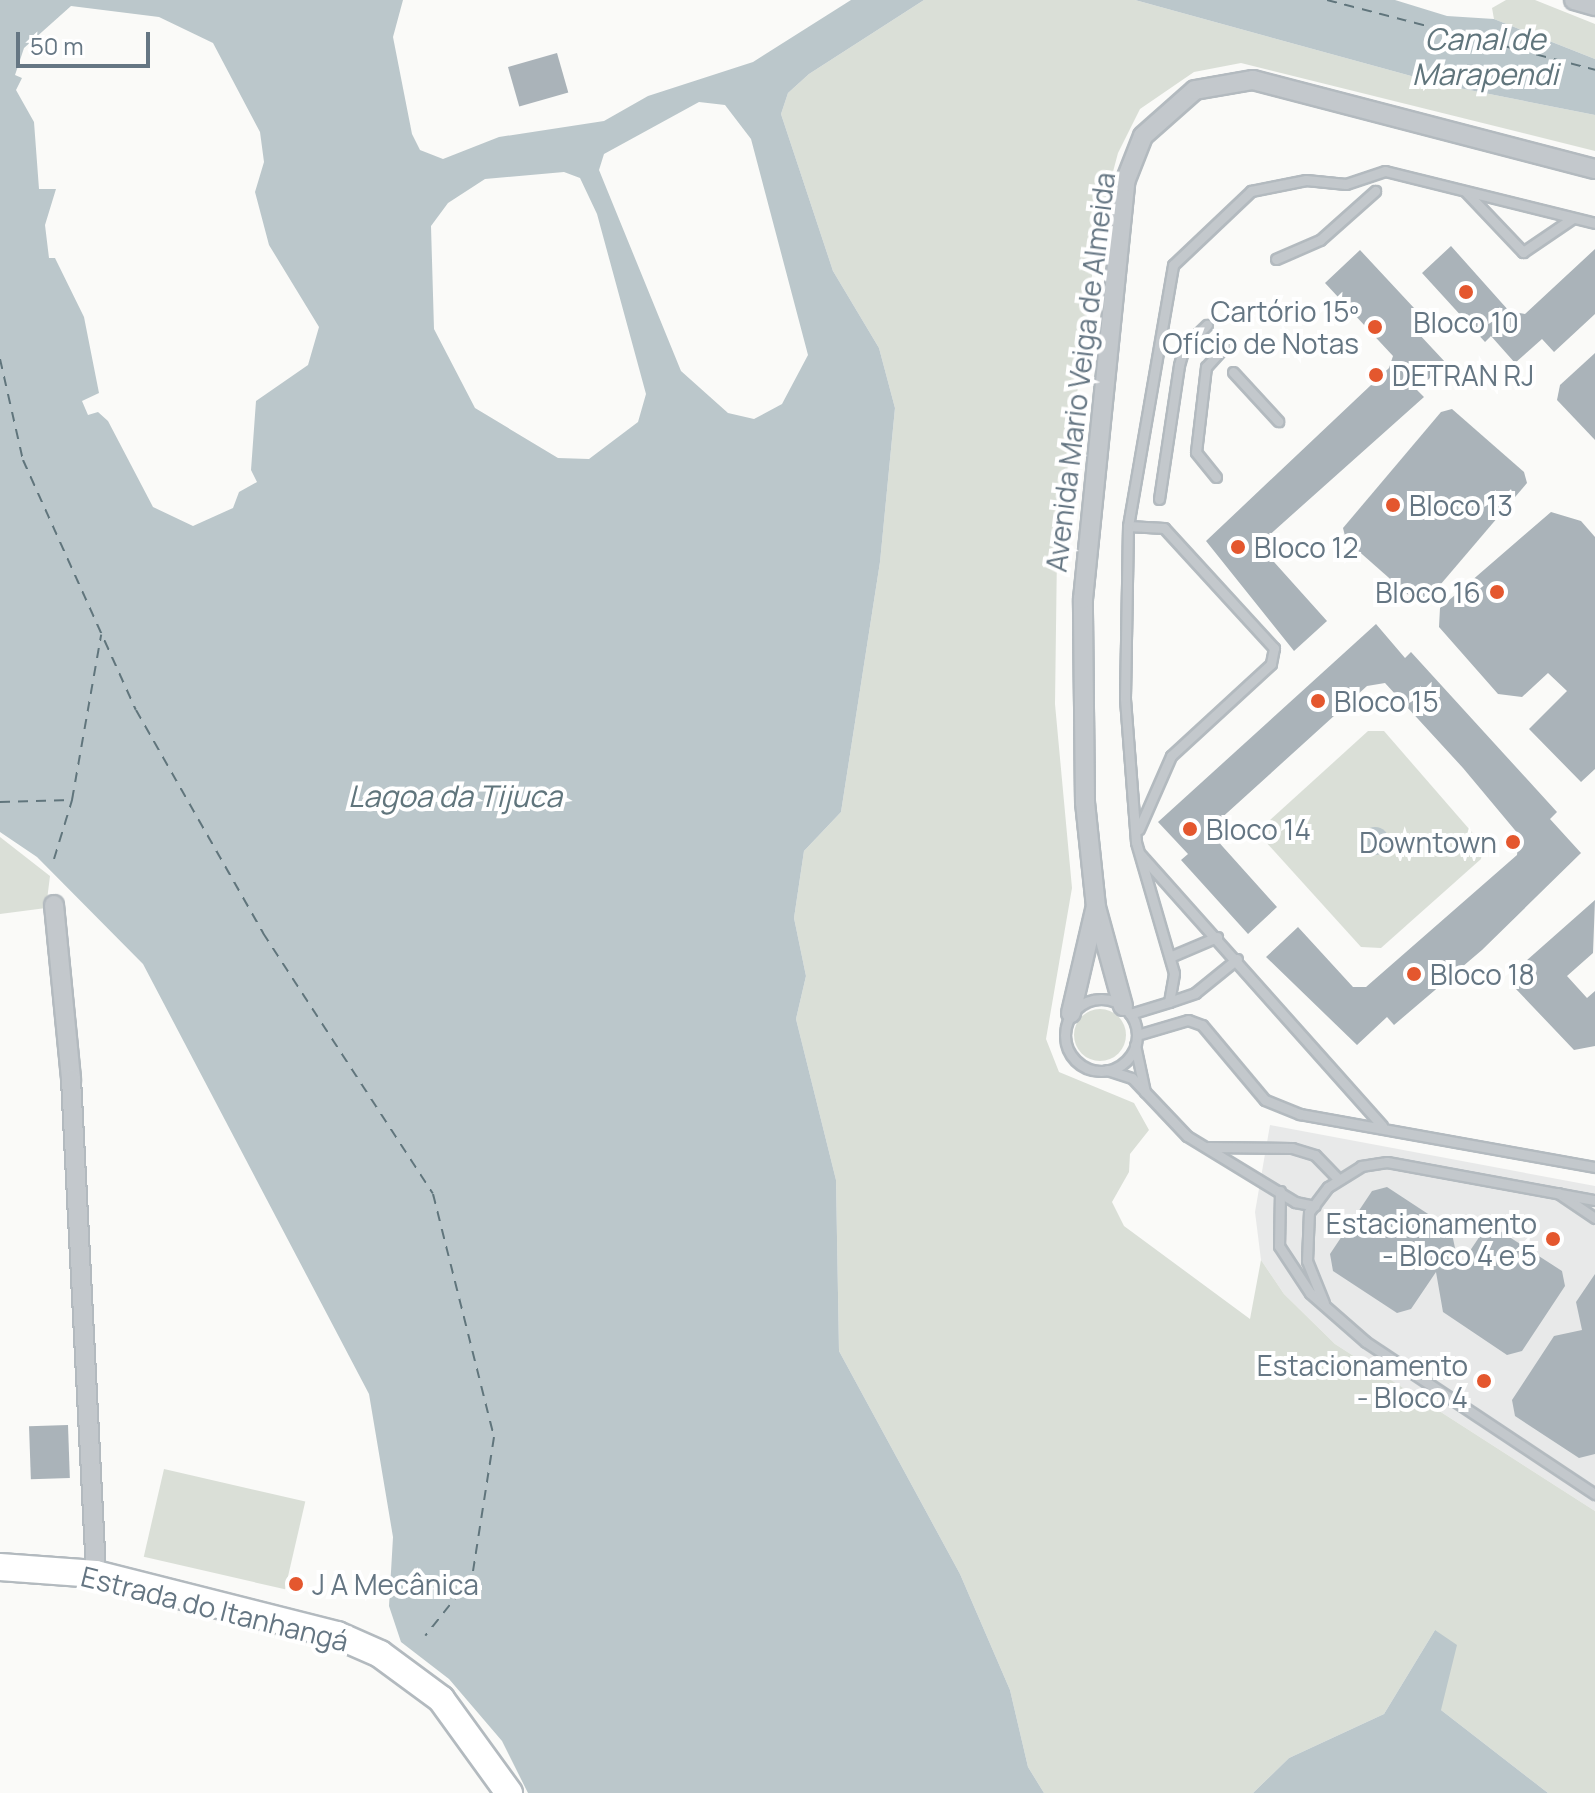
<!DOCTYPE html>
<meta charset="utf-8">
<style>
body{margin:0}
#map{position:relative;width:1595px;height:1793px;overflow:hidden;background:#fafaf8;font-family:Manrope,sans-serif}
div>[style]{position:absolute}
.built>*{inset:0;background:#e8e9e9}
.green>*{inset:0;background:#dadfd7;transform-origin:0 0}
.round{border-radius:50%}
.water>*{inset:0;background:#bbc7cb}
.ferry>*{height:2px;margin-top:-1px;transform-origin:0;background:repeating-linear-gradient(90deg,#60757c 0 10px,transparent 0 18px)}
.building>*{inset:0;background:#aab3b9;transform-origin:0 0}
.roads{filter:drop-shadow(2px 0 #b3babf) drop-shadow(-2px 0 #b3babf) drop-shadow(0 2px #b3babf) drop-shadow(0 -2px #b3babf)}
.lane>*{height:9px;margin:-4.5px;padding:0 4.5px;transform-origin:4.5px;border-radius:4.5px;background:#c3c8cc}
.lane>.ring{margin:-4.5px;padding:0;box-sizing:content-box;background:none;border:9px solid #c3c8cc;border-radius:50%}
.street>*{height:18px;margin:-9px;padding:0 9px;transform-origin:9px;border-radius:9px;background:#c3c8cc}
.secondary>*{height:26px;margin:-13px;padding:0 13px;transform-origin:13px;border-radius:13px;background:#fff}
.dots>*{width:22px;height:22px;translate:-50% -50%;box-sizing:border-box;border:4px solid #fff;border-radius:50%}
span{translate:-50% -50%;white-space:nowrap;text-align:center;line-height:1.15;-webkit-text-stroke:8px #fff;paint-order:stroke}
.poi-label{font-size:28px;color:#657683}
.right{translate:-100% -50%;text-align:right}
.left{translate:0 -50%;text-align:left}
.street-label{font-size:28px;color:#657683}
.water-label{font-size:30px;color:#60757c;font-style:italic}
.scale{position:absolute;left:16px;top:32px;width:134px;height:36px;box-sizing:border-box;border:4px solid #657683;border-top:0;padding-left:10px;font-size:24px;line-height:28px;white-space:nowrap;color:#657683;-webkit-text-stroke:6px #fff;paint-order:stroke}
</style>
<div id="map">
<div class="built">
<div style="clip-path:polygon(1270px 1125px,1595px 1186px,1595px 1511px,1335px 1344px,1284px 1294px,1261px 1260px,1255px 1212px)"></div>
</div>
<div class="green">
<div style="clip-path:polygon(924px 0,1135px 0,1444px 85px,1595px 115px,1595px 151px,1241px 63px,1194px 72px,1140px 109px,1118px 153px,1098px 228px,1057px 552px,1055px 704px,1072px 888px,1046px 1039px,1059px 1072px,1134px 1103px,1149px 1130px,1130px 1154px,1129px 1172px,1112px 1202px,1124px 1226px,1250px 1319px,1261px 1260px,1284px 1294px,1335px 1344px,1595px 1511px,1595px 1793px,1548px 1793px,1441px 1710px,1435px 1630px,1384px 1714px,1289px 1758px,1253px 1793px,1044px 1793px,1028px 1767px,1010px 1690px,960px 1574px,839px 1351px,836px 1180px,796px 1019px,806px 976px,794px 918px,804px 851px,841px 812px,880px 562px,895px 408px,879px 348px,833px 271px,781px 114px,788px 93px,809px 74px)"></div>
<div style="clip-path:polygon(1506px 0,1535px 0,1595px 24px,1595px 59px,1494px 19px,1492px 8px)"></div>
<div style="clip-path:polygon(1368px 731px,1384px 731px,1483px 845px,1481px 859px,1381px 948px,1361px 947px,1264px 840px,1269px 821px)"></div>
<div style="clip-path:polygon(0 837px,50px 876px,46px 908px,0 914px)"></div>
<div class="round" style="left:1074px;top:1009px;width:52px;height:52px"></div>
<div style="left:164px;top:1469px;width:145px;height:90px;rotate:13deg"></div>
</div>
<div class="water">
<div style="clip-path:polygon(evenodd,0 0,403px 0,393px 37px,412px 134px,420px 150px,443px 159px,499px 137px,604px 121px,648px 96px,753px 62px,851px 0,924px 0,809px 74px,788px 93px,781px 114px,833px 271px,879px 348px,895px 408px,880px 562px,841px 812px,804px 851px,794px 918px,806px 976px,796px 1019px,836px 1180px,839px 1351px,960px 1574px,1010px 1690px,1028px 1767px,1044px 1793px,528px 1793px,502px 1741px,449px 1679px,401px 1642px,389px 1606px,393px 1537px,369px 1394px,143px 964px,37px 857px,0 832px,0 0,71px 6px,159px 17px,213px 43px,260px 132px,264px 162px,255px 192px,269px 245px,319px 327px,308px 365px,256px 401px,251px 470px,257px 482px,239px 492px,233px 508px,193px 526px,153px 507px,108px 421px,98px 412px,88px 415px,82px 401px,99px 393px,84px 317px,55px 258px,49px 258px,45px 225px,56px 189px,39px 189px,34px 122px,16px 90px,22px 78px,15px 75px,24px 48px,71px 6px,0 0,699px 102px,725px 105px,751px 139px,808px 355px,782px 404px,754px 419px,728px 413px,681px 371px,599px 170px,604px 154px,699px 102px,0 0,564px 172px,580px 178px,597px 214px,646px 394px,638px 422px,589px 459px,558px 458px,475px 408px,434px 329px,431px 226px,448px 203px,485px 179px,564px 172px)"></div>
<div style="clip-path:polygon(1135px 0,1395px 0,1447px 16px,1494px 19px,1595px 59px,1595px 115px,1444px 85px)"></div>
<div class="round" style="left:1361px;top:827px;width:28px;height:28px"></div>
<div style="clip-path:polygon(1435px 1630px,1457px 1645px,1441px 1710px,1548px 1793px,1253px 1793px,1289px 1758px,1384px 1714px)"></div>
</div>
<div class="ferry">
<div style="left:1327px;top:0;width:277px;rotate:14.6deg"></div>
<div style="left:0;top:359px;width:104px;rotate:77.2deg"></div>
<div style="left:23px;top:460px;width:274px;rotate:65.7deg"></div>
<div style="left:136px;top:710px;width:257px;rotate:60.3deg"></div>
<div style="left:263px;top:933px;width:311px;rotate:56.9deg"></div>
<div style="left:433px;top:1194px;width:251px;rotate:75.9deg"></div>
<div style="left:494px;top:1437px;width:142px;rotate:98.9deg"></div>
<div style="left:472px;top:1577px;width:75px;rotate:128.5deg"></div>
<div style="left:0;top:802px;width:71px;rotate:-1.6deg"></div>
<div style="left:54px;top:859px;width:62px;rotate:-73deg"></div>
<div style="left:72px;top:800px;width:168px;rotate:-80deg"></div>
</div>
<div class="building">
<div style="left:557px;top:53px;width:41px;height:51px;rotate:74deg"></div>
<div style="clip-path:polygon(1451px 246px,1509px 311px,1525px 314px,1595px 249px,1595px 314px,1554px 352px,1542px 339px,1515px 363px,1491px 336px,1485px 342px,1422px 273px)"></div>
<div style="clip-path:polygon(1360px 250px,1428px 323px,1418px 333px,1446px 363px,1417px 390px,1424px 397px,1266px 538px,1266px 553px,1327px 621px,1294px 651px,1206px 541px,1389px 368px,1393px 356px,1325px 283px)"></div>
<div style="clip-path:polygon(1595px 353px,1595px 440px,1557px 400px,1560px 385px)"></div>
<div style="clip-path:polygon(1452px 409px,1524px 472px,1527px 483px,1429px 598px,1414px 600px,1346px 540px,1343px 528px,1441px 412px)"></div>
<div style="clip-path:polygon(1551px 512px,1581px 521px,1595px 537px,1595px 769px,1581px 782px,1529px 729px,1567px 691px,1548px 673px,1522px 697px,1498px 694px,1439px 627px,1440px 608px)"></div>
<div style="clip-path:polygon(1376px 624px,1405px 658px,1411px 652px,1557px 812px,1550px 819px,1581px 853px,1482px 950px,1394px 1025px,1387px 1017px,1357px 1045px,1266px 957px,1298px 927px,1353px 987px,1366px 987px,1517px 855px,1519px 835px,1463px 768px,1385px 683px,1367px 686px,1217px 822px,1215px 838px,1277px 907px,1248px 934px,1181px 860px,1188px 854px,1158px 822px)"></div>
<div style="clip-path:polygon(1595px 900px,1593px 953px,1567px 976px,1587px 998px,1595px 991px,1595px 1046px,1574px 1050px,1515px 988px,1518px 968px)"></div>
<div style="clip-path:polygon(1387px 1187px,1451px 1229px,1459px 1267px,1482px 1233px,1497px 1229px,1562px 1271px,1565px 1286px,1522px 1351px,1507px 1355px,1443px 1312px,1436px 1272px,1411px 1309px,1397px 1313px,1333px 1271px,1330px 1254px,1372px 1191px)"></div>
<div style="clip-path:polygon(1595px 1274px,1595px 1454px,1579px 1458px,1515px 1416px,1512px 1400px,1554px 1336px,1582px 1330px,1576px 1302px)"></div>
<div style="left:68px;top:1425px;width:53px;height:39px;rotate:88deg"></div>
</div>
<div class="roads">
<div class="lane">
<div style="left:1466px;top:192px;width:83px;rotate:46.5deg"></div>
<div style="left:1523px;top:252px;width:60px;rotate:-34.2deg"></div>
<div style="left:1276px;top:259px;width:48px;rotate:-23.4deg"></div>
<div style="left:1320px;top:240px;width:74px;rotate:-41.7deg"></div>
<div style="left:1233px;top:372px;width:67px;rotate:47.4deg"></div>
<div style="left:1216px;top:477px;width:32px;rotate:-129deg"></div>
<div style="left:1196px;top:452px;width:86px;rotate:-83.3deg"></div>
<div style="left:1206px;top:367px;width:30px;rotate:-48deg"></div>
<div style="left:1159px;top:499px;width:135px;rotate:-81.5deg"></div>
<div style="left:1179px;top:365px;width:19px;rotate:-74deg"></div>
<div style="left:1184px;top:347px;width:32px;rotate:-44deg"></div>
<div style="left:1128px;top:526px;width:36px;rotate:3deg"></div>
<div style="left:1164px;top:528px;width:163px;rotate:47.5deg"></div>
<div style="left:1274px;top:648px;width:16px;rotate:101deg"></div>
<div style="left:1271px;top:664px;width:136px;rotate:137.4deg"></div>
<div style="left:1171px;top:756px;width:80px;rotate:113.7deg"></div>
<div style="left:1140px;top:854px;width:364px;rotate:48.3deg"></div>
<div style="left:1172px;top:956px;width:49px;rotate:-22.9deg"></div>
<div class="ring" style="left:1065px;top:999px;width:63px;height:63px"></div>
<div style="left:1169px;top:1002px;width:28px;rotate:-19deg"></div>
<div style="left:1195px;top:993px;width:54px;rotate:-39deg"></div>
<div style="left:1130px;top:1014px;width:41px;rotate:-17.1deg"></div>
<div style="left:1169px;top:1002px;width:29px;rotate:-80deg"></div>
<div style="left:1174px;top:973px;width:136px;rotate:-106.2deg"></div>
<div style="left:1136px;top:842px;width:144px;rotate:-94.4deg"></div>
<div style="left:1125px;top:698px;width:172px;rotate:-89deg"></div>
<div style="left:1128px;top:526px;width:265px;rotate:-80.2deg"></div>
<div style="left:1173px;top:265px;width:108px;rotate:-43.5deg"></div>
<div style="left:1251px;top:191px;width:56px;rotate:-11.3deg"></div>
<div style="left:1306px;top:180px;width:40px;rotate:5.7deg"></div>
<div style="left:1346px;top:184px;width:41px;rotate:-18.4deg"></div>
<div style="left:1385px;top:171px;width:216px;rotate:13.9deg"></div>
<div style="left:1137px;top:1035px;width:53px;rotate:-16.4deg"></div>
<div style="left:1188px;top:1020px;width:15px;rotate:20deg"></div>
<div style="left:1202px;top:1025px;width:98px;rotate:50deg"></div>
<div style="left:1265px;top:1100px;width:38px;rotate:22deg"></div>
<div style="left:1300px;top:1114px;width:300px;rotate:10.2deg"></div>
<div style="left:1135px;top:1045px;width:48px;rotate:78deg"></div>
<div style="left:1107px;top:1070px;width:26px;rotate:18deg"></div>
<div style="left:1132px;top:1078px;width:80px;rotate:46.5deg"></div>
<div style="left:1187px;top:1136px;width:127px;rotate:31.4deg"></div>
<div style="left:1295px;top:1202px;width:20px;rotate:11deg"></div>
<div style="left:1208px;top:1147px;width:84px;rotate:0.7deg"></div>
<div style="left:1292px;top:1148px;width:24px;rotate:17deg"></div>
<div style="left:1315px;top:1155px;width:33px;rotate:46deg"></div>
<div style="left:1280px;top:1191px;width:55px;rotate:91deg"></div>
<div style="left:1279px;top:1246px;width:56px;rotate:56.6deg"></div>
<div style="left:1310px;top:1293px;width:74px;rotate:41.2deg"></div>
<div style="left:1366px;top:1342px;width:275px;rotate:33.6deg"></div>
<div style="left:1558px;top:1193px;width:45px;rotate:34deg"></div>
<div style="left:1324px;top:1303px;width:45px;rotate:-112deg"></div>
<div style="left:1307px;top:1261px;width:49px;rotate:-87.7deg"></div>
<div style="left:1309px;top:1212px;width:31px;rotate:-53deg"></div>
<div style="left:1328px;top:1187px;width:39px;rotate:-32deg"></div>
<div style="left:1361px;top:1166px;width:26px;rotate:-9deg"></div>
<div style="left:1387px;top:1162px;width:211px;rotate:10.4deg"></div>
</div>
<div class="street">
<div style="left:1574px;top:0;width:22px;rotate:16deg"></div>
<div style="left:54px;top:905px;width:175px;rotate:84.4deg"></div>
<div style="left:71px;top:1079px;width:496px;rotate:87.1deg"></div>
<div style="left:1123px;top:1006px;width:103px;rotate:-105.3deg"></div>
<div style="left:1096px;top:907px;width:105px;rotate:-96deg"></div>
<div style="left:1085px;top:803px;width:204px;rotate:-90.6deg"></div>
<div style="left:1083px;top:599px;width:419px;rotate:-84.2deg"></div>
<div style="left:1125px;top:182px;width:49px;rotate:-68.6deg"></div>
<div style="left:1143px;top:136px;width:69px;rotate:-41.5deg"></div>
<div style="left:1195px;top:90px;width:59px;rotate:-9.8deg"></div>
<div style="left:1253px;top:80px;width:353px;rotate:14.6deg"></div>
<div style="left:1071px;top:1013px;width:106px;rotate:-76.9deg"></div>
</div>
<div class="secondary">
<div style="left:0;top:1567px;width:96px;rotate:4.2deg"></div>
<div style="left:96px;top:1574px;width:249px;rotate:14.2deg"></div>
<div style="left:337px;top:1635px;width:47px;rotate:23.8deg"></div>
<div style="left:380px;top:1654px;width:76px;rotate:36.4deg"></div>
<div style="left:441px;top:1699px;width:116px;rotate:54.1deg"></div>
</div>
</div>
<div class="dots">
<div style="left:1466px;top:292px;background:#e4572e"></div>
<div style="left:1375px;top:327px;background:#e4572e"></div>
<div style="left:1376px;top:375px;background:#e4572e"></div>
<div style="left:1393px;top:505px;background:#e4572e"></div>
<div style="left:1238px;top:547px;background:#e4572e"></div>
<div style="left:1497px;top:592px;background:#e4572e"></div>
<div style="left:1318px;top:701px;background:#e4572e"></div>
<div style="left:1190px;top:829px;background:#e4572e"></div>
<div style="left:1513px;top:842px;background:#e4572e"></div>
<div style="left:1414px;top:974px;background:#e4572e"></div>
<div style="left:1553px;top:1239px;background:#e4572e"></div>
<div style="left:1484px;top:1381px;background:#e4572e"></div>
<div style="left:296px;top:1584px;background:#e4572e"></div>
</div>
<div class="poi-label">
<span class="right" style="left:1359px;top:327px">Cartório 15º<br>Ofício de Notas</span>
<span style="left:1466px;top:322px">Bloco 10</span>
<span class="left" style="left:1392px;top:375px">DETRAN RJ</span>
<span class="left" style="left:1409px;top:505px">Bloco 13</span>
<span class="left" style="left:1254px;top:547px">Bloco 12</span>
<span class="right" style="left:1481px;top:592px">Bloco 16</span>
<span class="left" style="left:1334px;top:701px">Bloco 15</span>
<span class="left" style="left:1206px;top:829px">Bloco 14</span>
<span class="right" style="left:1497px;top:842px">Downtown</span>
<span class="left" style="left:1430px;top:974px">Bloco 18</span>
<span class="right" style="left:1537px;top:1239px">Estacionamento<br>- Bloco 4 e 5</span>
<span class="right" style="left:1468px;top:1381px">Estacionamento<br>- Bloco 4</span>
<span class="left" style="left:312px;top:1584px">J A Mecânica</span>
</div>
<div class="street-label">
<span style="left:1080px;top:372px;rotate:-83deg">Avenida Mario Veiga de Almeida</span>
<span style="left:215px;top:1608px;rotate:14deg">Estrada do Itanhangá</span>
</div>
<div class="water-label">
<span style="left:1485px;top:56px">Canal de<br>Marapendi</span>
<span style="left:455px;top:796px">Lagoa da Tijuca</span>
</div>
<div class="scale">50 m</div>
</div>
